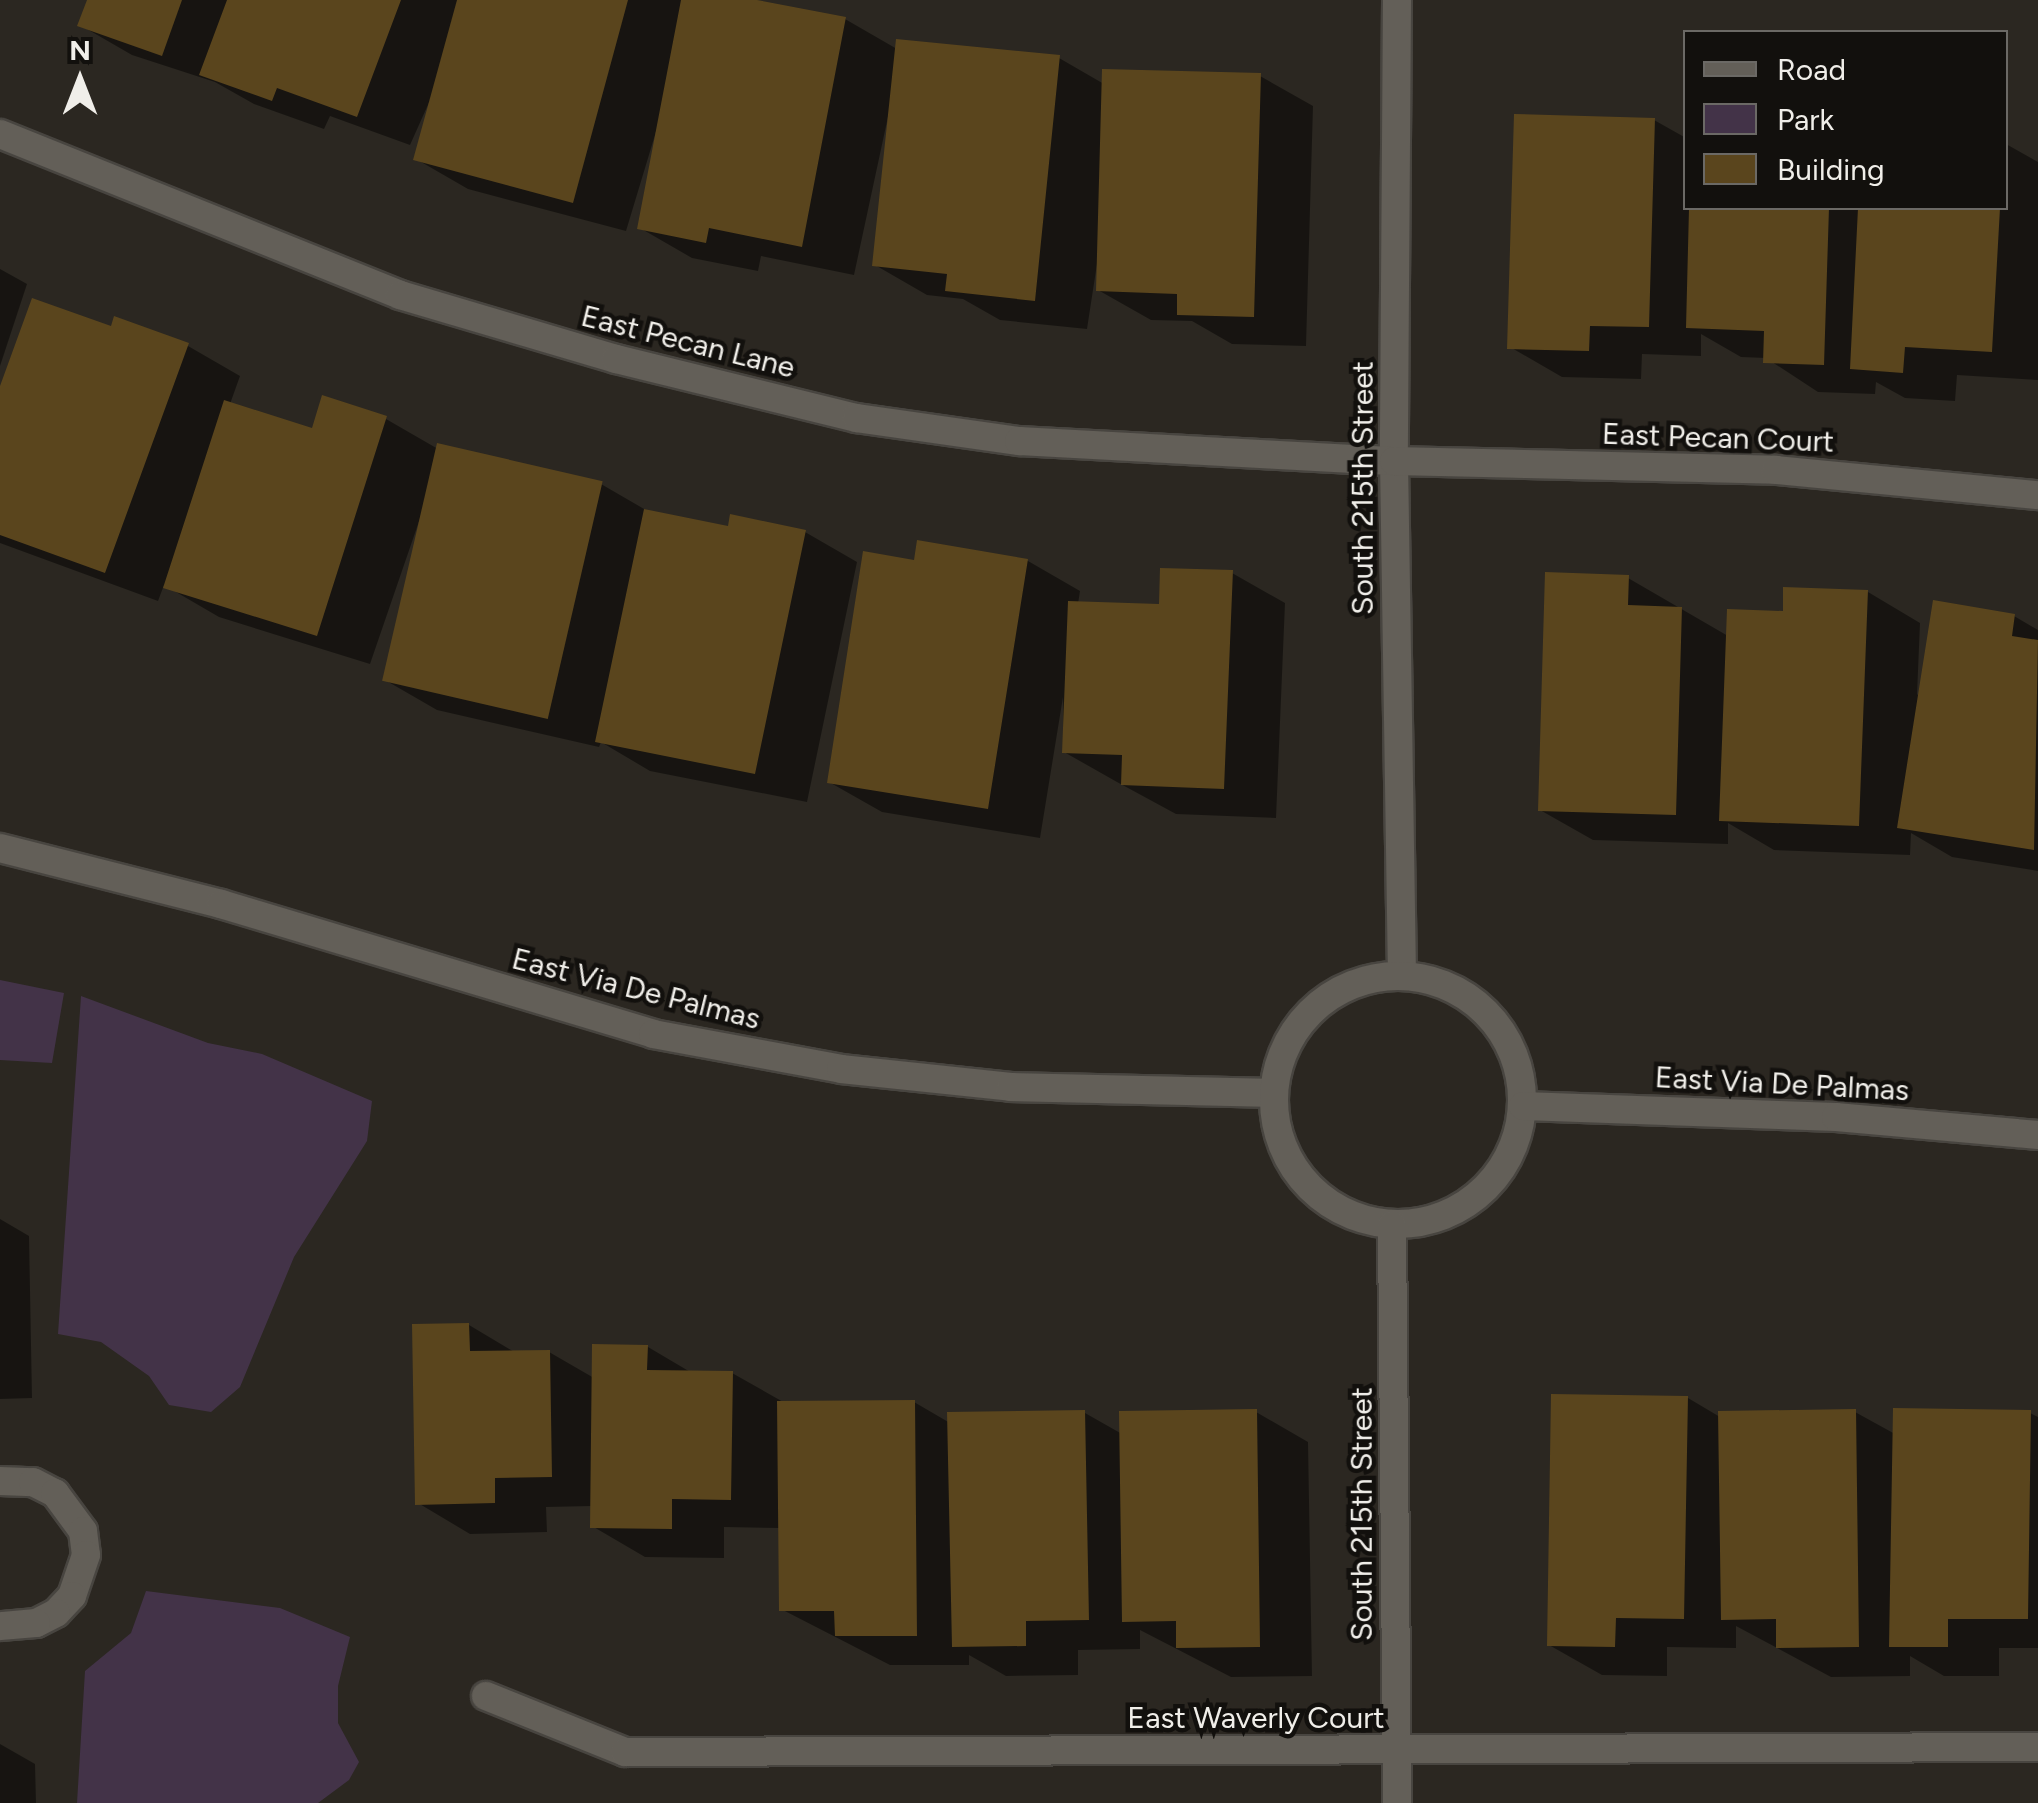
<!DOCTYPE html>
<style>
body{margin:0}
#map{position:relative;width:2038px;height:1803px;overflow:hidden;background:#2b2721;font-family:Figtree,sans-serif}
div>[style]{position:absolute}
.green>*{inset:0;background:#433348}
.shadow>*{inset:0;background:#0007}
.building>*{inset:0;background:#5a451d;transform-origin:0 0}
.roads{filter:drop-shadow(2px 0 #484540) drop-shadow(-2px 0 #484540) drop-shadow(0 2px #484540) drop-shadow(0 -2px #484540)}
.minor>*{height:28px;margin:-14px;padding:0 14px;transform-origin:14px;border-radius:14px;background:#635f58}
.minor>.ring{margin:-14px;padding:0;box-sizing:content-box;background:none;border:28px solid #635f58;border-radius:50%}
span{translate:-50% -50%;white-space:nowrap;text-align:center;line-height:1.15;-webkit-text-stroke:9px #12100d;paint-order:stroke}
.street-label{font-size:30px;color:#f0eee9}
.legend{position:absolute;left:1683px;top:30px;width:325px;height:180px;box-sizing:border-box;background:#12100d;border:2px solid #6b6965;margin:0;padding:12px 18px;list-style:none;font-size:30px;color:#f0eee9}
.legend li{display:flex;align-items:center;gap:20px;height:50px}
.legend b{width:50px;border:2px solid #6b6965}
.north{position:absolute;left:30px;top:30px;width:100px;height:100px;-webkit-text-stroke:8px #12100d;paint-order:stroke;rotate:0deg;font-size:28px;font-weight:700;line-height:40px;text-align:center;color:#f0eee9}
.north::after{content:'';display:block;margin:auto;width:35px;height:45px;background:#f0eee9;clip-path:polygon(50% 0,100% 100%,50% 72%,0 100%)}
</style>
<div id="map">
<div class="green">
<div style="clip-path:polygon(0 980px,64px 993px,52px 1063px,0 1060px)"></div>
<div style="clip-path:polygon(81px 996px,208px 1043px,262px 1054px,372px 1101px,367px 1141px,294px 1257px,240px 1387px,211px 1412px,169px 1405px,149px 1376px,101px 1342px,58px 1334px)"></div>
<div style="clip-path:polygon(146px 1591px,280px 1608px,350px 1637px,338px 1686px,338px 1723px,359px 1762px,349px 1780px,318px 1803px,77px 1803px,85px 1671px,131px 1633px)"></div>
</div>
<div class="shadow">
<div style="clip-path:polygon(89px 0,744px 0,845px 19px,897px 49px,1059px 58px,1104px 84px,1260px 76px,1313px 106px,1306px 346px,1232px 344px,1192px 321px,1151px 320px,1098px 290px,1099px 251px,1087px 329px,1000px 320px,963px 299px,927px 295px,875px 265px,892px 98px,854px 275px,761px 256px,758px 271px,692px 258px,640px 228px,661px 115px,626px 231px,468px 189px,416px 159px,435px 89px,410px 145px,330px 116px,324px 129px,254px 104px,215px 82px,132px 55px,80px 25px)"></div>
<div style="clip-path:polygon(1654px 120px,1686px 138px,1686px 208px,2006px 208px,2006px 144px,2038px 162px,2038px 380px,1957px 375px,1955px 401px,1905px 398px,1876px 382px,1875px 394px,1818px 392px,1766px 358px,1741px 357px,1701px 334px,1701px 356px,1642px 354px,1641px 379px,1562px 377px,1510px 347px)"></div>
<div style="clip-path:polygon(0 269px,27px 284px,0 366px)"></div>
<div style="clip-path:polygon(112px 329px,188px 346px,240px 376px,230px 404px,314px 431px,386px 419px,438px 449px,601px 484px,651px 513px,730px 529px,805px 532px,857px 562px,807px 802px,650px 771px,601px 742px,599px 747px,437px 710px,385px 680px,427px 498px,370px 664px,219px 617px,164px 585px,158px 601px,0 543px,0 394px)"></div>
<div style="clip-path:polygon(1028px 561px,1080px 591px,1078px 604px,1161px 607px,1232px 573px,1285px 603px,1276px 818px,1176px 814px,1117px 782px,1064px 752px,1063px 697px,1040px 838px,882px 812px,829px 782px,916px 563px)"></div>
<div style="clip-path:polygon(1628px 578px,1728px 636px,1868px 592px,1920px 623px,1917px 695px,2014px 616px,2038px 630px,2038px 871px,1952px 857px,1911px 833px,1910px 855px,1774px 850px,1728px 823px,1728px 844px,1593px 840px,1540px 810px)"></div>
<div style="clip-path:polygon(0 1219px,29px 1236px,32px 1398px,0 1399px)"></div>
<div style="clip-path:polygon(469px 1325px,516px 1353px,549px 1352px,594px 1378px,648px 1347px,692px 1373px,732px 1373px,785px 1403px,914px 1402px,950px 1423px,1085px 1413px,1122px 1434px,1256px 1412px,1308px 1442px,1312px 1676px,1231px 1677px,1140px 1630px,1140px 1649px,1078px 1650px,1078px 1675px,1006px 1676px,969px 1655px,969px 1665px,890px 1665px,781px 1609px,780px 1528px,724px 1527px,724px 1558px,645px 1557px,592px 1526px,592px 1506px,546px 1507px,547px 1532px,470px 1534px,418px 1503px)"></div>
<div style="clip-path:polygon(1688px 1398px,1720px 1417px,1855px 1412px,1895px 1434px,2030px 1413px,2038px 1417px,2038px 1648px,1999px 1648px,1999px 1676px,1944px 1676px,1910px 1656px,1910px 1676px,1831px 1677px,1736px 1626px,1736px 1648px,1667px 1647px,1667px 1676px,1602px 1675px,1549px 1645px)"></div>
<div style="clip-path:polygon(0 1744px,35px 1764px,36px 1803px,0 1803px)"></div>
</div>
<div class="building">
<div style="clip-path:polygon(87px 0,182px 0,162px 56px,77px 26px)"></div>
<div style="clip-path:polygon(227px 0,401px 0,357px 117px,277px 88px,272px 101px,199px 75px)"></div>
<div style="clip-path:polygon(457px 0,628px 0,573px 203px,413px 160px)"></div>
<div style="clip-path:polygon(681px 0,757px 0,846px 17px,802px 247px,709px 228px,706px 243px,637px 229px)"></div>
<div style="clip-path:polygon(896px 39px,1060px 55px,1035px 301px,945px 291px,947px 274px,872px 266px)"></div>
<div style="clip-path:polygon(1102px 69px,1261px 73px,1254px 317px,1177px 315px,1177px 294px,1096px 291px)"></div>
<div style="clip-path:polygon(1514px 114px,1655px 118px,1649px 327px,1590px 326px,1589px 351px,1507px 349px)"></div>
<div style="clip-path:polygon(1689px 208px,1829px 208px,1824px 365px,1763px 363px,1764px 331px,1686px 328px)"></div>
<div style="clip-path:polygon(1858px 208px,2000px 208px,1992px 352px,1905px 347px,1903px 373px,1850px 369px)"></div>
<div style="clip-path:polygon(32px 298px,111px 326px,114px 316px,189px 343px,105px 573px,0 535px,0 386px)"></div>
<div style="clip-path:polygon(322px 395px,387px 416px,317px 636px,163px 588px,224px 400px,312px 428px)"></div>
<div style="left:437px;top:443px;width:170px;height:244px;rotate:13deg"></div>
<div style="clip-path:polygon(644px 509px,728px 526px,730px 514px,806px 530px,755px 774px,595px 742px)"></div>
<div style="clip-path:polygon(917px 540px,1028px 559px,988px 809px,827px 783px,863px 551px,914px 560px)"></div>
<div style="clip-path:polygon(1160px 568px,1233px 570px,1224px 789px,1121px 785px,1122px 755px,1062px 753px,1068px 601px,1159px 604px)"></div>
<div style="clip-path:polygon(1545px 572px,1629px 575px,1628px 605px,1682px 607px,1676px 815px,1538px 811px)"></div>
<div style="clip-path:polygon(1783px 587px,1868px 590px,1859px 826px,1719px 821px,1727px 609px,1783px 611px)"></div>
<div style="clip-path:polygon(1933px 600px,2015px 614px,2012px 636px,2038px 640px,2034px 850px,1897px 828px)"></div>
<div style="clip-path:polygon(469px 1323px,470px 1351px,550px 1350px,552px 1477px,495px 1478px,495px 1503px,415px 1505px,412px 1324px)"></div>
<div style="clip-path:polygon(592px 1344px,648px 1345px,647px 1370px,733px 1371px,731px 1500px,672px 1499px,672px 1529px,590px 1528px)"></div>
<div style="clip-path:polygon(1551px 1394px,1688px 1396px,1684px 1619px,1616px 1618px,1615px 1647px,1547px 1646px)"></div>
<div style="clip-path:polygon(915px 1400px,917px 1636px,835px 1636px,834px 1611px,779px 1611px,777px 1401px)"></div>
<div style="clip-path:polygon(1893px 1408px,2031px 1410px,2028px 1619px,1948px 1619px,1948px 1647px,1889px 1647px)"></div>
<div style="clip-path:polygon(1257px 1409px,1260px 1647px,1176px 1648px,1176px 1621px,1122px 1622px,1119px 1411px)"></div>
<div style="clip-path:polygon(1856px 1409px,1859px 1647px,1776px 1648px,1776px 1619px,1721px 1620px,1718px 1411px)"></div>
<div style="clip-path:polygon(1085px 1410px,1089px 1620px,1026px 1621px,1026px 1646px,952px 1647px,947px 1412px)"></div>
</div>
<div class="roads">
<div class="minor">
<div style="left:1397px;top:0;width:461px;rotate:90.4deg"></div>
<div style="left:1394px;top:461px;width:515px;rotate:89.11deg"></div>
<div style="left:0;top:134px;width:431px;rotate:21.9deg"></div>
<div style="left:400px;top:295px;width:225px;rotate:16.5deg"></div>
<div style="left:616px;top:359px;width:248px;rotate:13.8deg"></div>
<div style="left:857px;top:418px;width:164px;rotate:8.1deg"></div>
<div style="left:1019px;top:441px;width:376px;rotate:3.1deg"></div>
<div style="left:1394px;top:461px;width:382px;rotate:1.3deg"></div>
<div style="left:1776px;top:470px;width:263px;rotate:5.5deg"></div>
<div style="left:0;top:848px;width:228px;rotate:14.2deg"></div>
<div style="left:221px;top:904px;width:451px;rotate:16.7deg"></div>
<div style="left:653px;top:1034px;width:191px;rotate:10.5deg"></div>
<div style="left:841px;top:1069px;width:171px;rotate:6deg"></div>
<div style="left:1011px;top:1087px;width:262px;rotate:1.3deg"></div>
<div class="ring" style="left:1274px;top:976px;width:220px;height:220px"></div>
<div style="left:1523px;top:1106px;width:313px;rotate:2deg"></div>
<div style="left:1836px;top:1117px;width:203px;rotate:5.1deg"></div>
<div style="left:1392px;top:1225px;width:578px;rotate:89.5deg"></div>
<div style="left:0;top:1481px;width:33px;rotate:2deg"></div>
<div style="left:33px;top:1482px;width:25px;rotate:27deg"></div>
<div style="left:55px;top:1493px;width:47px;rotate:53.6deg"></div>
<div style="left:83px;top:1531px;width:24px;rotate:83deg"></div>
<div style="left:86px;top:1555px;width:43px;rotate:108.9deg"></div>
<div style="left:72px;top:1596px;width:23px;rotate:133deg"></div>
<div style="left:56px;top:1613px;width:22px;rotate:153deg"></div>
<div style="left:36px;top:1623px;width:36px;rotate:175deg"></div>
<div style="left:486px;top:1696px;width:150px;rotate:21.9deg"></div>
<div style="left:625px;top:1752px;width:1413px;rotate:-0.2deg"></div>
</div>
</div>
<div class="street-label">
<span style="left:688px;top:342px;rotate:14deg">East Pecan Lane</span>
<span style="left:1718px;top:438px;rotate:2deg">East Pecan Court</span>
<span style="left:1363px;top:488px;rotate:-90deg">South 215th Street</span>
<span style="left:636px;top:989px;rotate:14deg">East Via De Palmas</span>
<span style="left:1782px;top:1084px;rotate:3deg">East Via De Palmas</span>
<span style="left:1362px;top:1514px;rotate:-90deg">South 215th Street</span>
<span style="left:1256px;top:1718px">East Waverly Court</span>
</div>
<ul class="legend">
<li><b style="height:12px;background:#635f58"></b>Road</li>
<li><b style="height:28px;background:#433348"></b>Park</li>
<li><b style="height:28px;background:#5a451d"></b>Building</li>
</ul>
<div class="north">N</div>
</div>
